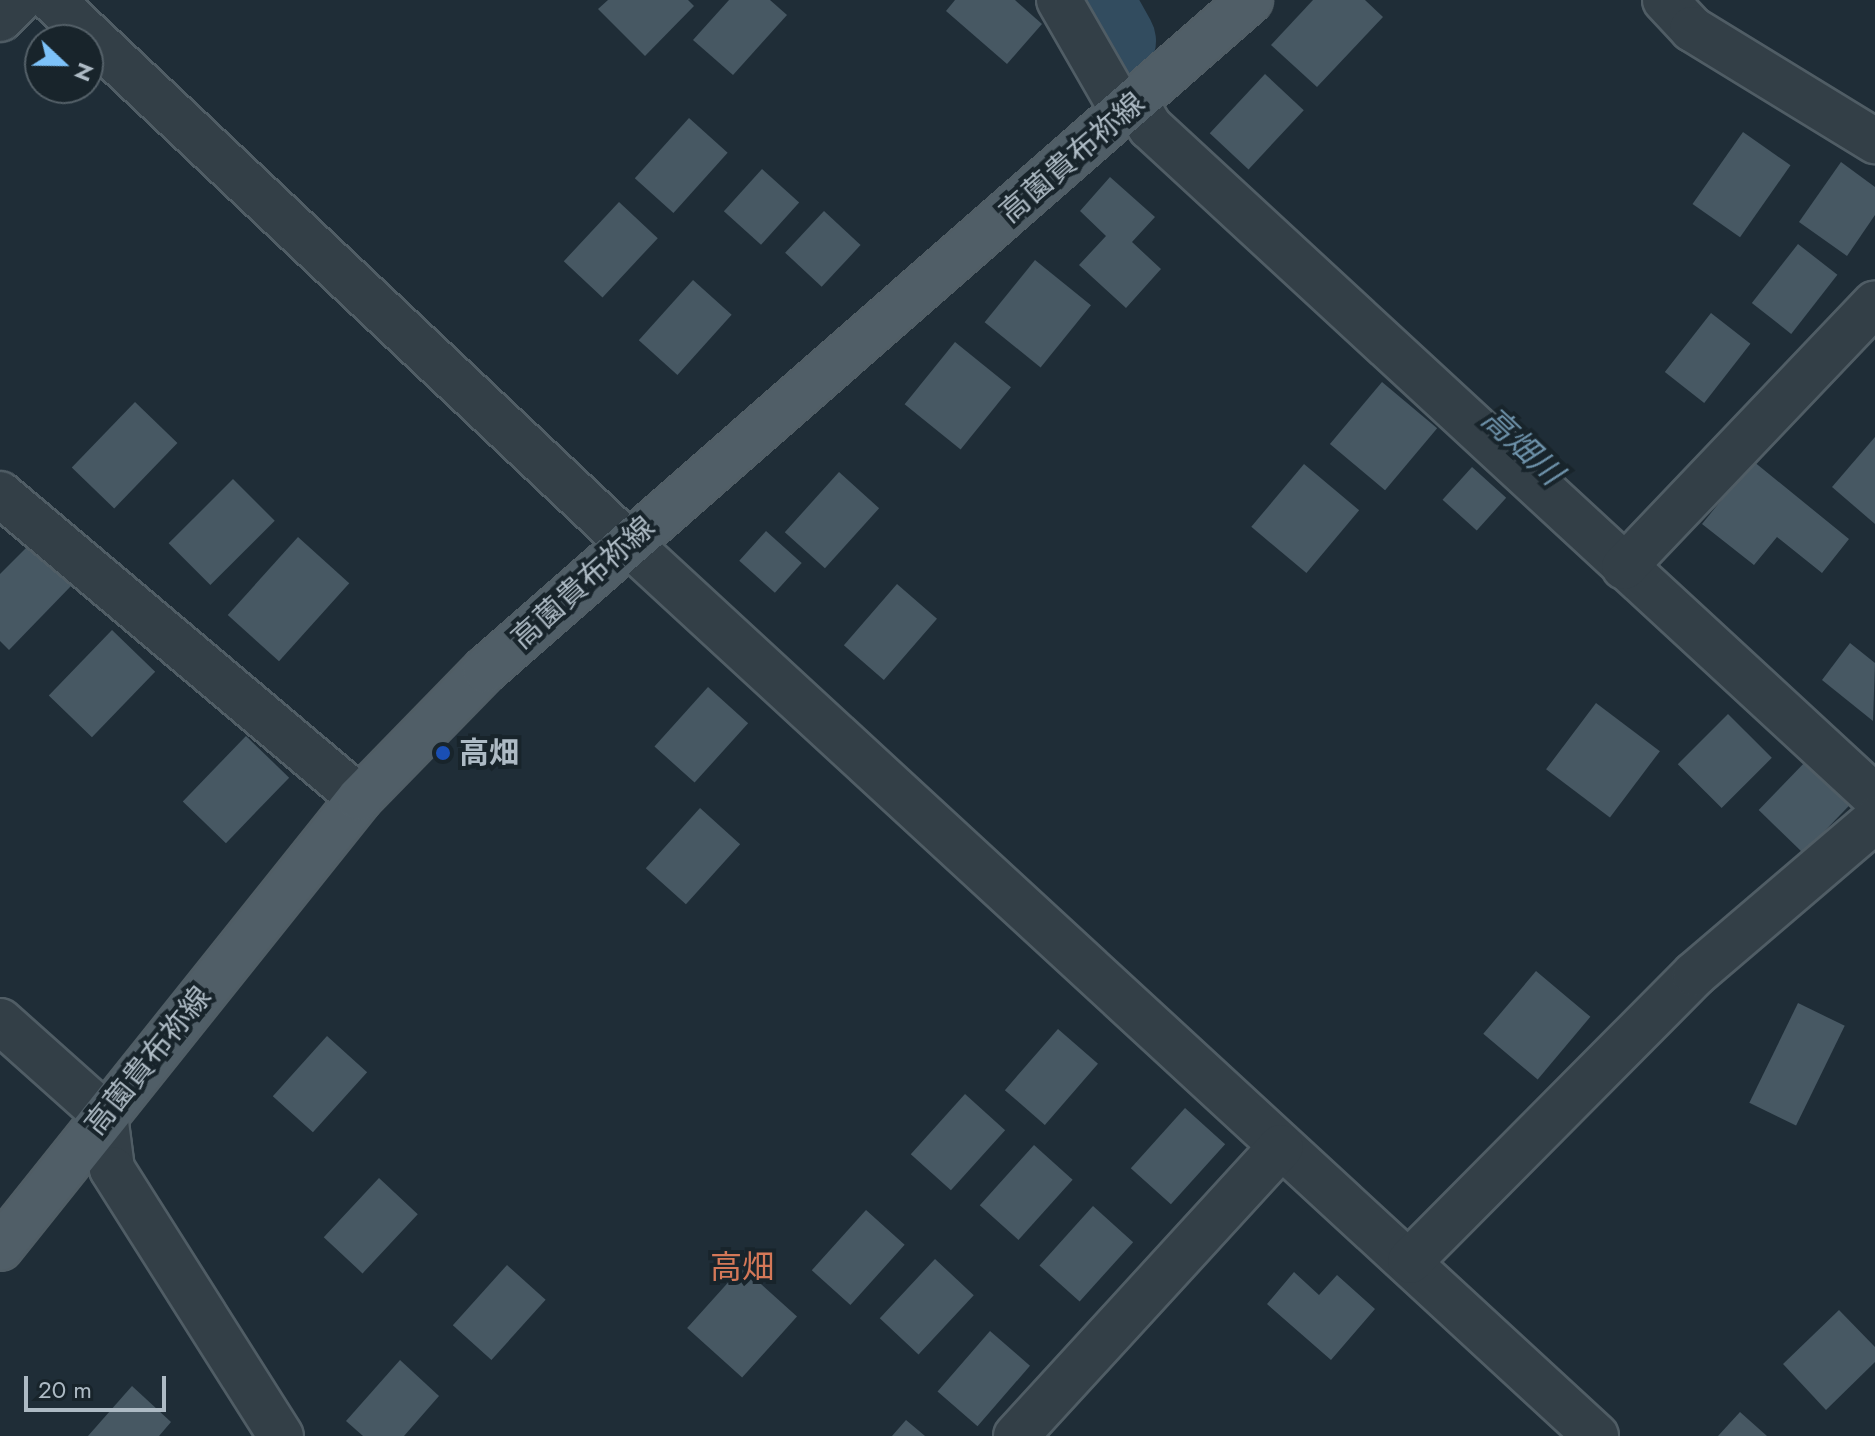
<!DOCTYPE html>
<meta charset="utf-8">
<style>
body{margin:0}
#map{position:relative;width:1875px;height:1436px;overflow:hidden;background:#1f2d37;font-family:Jost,"Noto Sans JP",sans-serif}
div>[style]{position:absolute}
.river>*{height:86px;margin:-43px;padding:0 43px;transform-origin:43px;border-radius:43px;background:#324c5f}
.building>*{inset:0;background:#475863;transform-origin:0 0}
.roads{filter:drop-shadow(2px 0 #505d65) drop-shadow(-2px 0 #505d65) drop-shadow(0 2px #505d65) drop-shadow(0 -2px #505d65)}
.minor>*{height:44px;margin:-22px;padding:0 22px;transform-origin:22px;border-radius:22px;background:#333f47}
.major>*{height:44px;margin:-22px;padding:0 22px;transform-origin:22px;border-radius:22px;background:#505e67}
.dots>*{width:22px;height:22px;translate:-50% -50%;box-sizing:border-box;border:4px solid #18242b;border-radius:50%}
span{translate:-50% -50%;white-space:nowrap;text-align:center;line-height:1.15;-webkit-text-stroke:8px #18242b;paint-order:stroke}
.street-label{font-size:30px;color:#adbac4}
.poi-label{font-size:30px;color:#adbac4;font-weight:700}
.left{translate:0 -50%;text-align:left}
.water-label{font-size:32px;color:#6d91a9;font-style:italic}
.neighbourhood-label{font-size:32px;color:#d47858}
.north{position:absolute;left:24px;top:24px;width:80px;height:80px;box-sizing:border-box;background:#18242b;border:2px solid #546068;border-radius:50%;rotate:112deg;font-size:22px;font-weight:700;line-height:32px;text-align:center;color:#adbac4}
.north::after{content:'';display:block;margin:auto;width:28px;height:36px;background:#7dc2f9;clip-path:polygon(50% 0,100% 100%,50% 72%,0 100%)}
.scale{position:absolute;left:24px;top:1376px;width:142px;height:36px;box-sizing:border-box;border:4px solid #adbac4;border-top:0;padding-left:10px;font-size:24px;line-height:28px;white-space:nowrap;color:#adbac4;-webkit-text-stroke:6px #18242b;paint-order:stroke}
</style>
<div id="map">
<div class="river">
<div style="left:1090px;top:0;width:47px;rotate:60.7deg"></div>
</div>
<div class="building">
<div style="clip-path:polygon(608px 0,688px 0,694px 6px,645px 56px,598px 9px)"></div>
<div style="clip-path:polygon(729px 0,770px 0,787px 15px,733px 75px,693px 40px)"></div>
<div style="clip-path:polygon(955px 0,1015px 0,1042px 24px,1007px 64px,946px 11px)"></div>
<div style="clip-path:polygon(1313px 0,1365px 0,1383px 17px,1317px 87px,1271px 45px)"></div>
<div style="left:1265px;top:74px;width:53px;height:81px;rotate:43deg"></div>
<div style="left:689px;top:118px;width:52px;height:81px;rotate:42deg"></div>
<div style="left:1743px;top:132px;width:58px;height:88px;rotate:35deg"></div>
<div style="clip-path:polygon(1841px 162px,1875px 187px,1875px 215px,1847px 256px,1799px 222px)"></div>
<div style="left:762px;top:169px;width:50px;height:57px;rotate:42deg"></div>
<div style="clip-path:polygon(1110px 177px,1155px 217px,1132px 242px,1161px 269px,1126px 308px,1079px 265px,1106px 236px,1080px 211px)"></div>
<div style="left:619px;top:202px;width:53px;height:81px;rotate:43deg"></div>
<div style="left:824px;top:211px;width:50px;height:57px;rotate:43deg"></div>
<div style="left:1798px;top:244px;width:50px;height:75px;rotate:38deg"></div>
<div style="left:1035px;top:260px;width:72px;height:80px;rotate:39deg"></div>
<div style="left:693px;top:280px;width:52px;height:81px;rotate:42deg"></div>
<div style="left:1711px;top:313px;width:50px;height:75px;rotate:38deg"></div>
<div style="left:955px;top:342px;width:72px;height:80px;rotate:39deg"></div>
<div style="left:1382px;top:382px;width:72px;height:81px;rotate:40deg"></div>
<div style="left:135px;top:402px;width:59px;height:91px;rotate:44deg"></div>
<div style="clip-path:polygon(1875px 437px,1875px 524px,1832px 487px)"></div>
<div style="clip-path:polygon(1753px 461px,1849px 539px,1822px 573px,1777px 537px,1754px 565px,1702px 524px)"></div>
<div style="left:1304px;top:464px;width:72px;height:82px;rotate:40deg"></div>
<div style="left:1472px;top:467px;width:46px;height:44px;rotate:42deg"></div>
<div style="left:839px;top:472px;width:54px;height:81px;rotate:42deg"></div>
<div style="left:233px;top:479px;width:59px;height:91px;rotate:45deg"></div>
<div style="left:766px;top:531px;width:48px;height:40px;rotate:42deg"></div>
<div style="left:298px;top:537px;width:69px;height:105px;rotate:42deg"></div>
<div style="clip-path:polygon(30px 544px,72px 585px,9px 650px,0 641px,0 574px)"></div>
<div style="left:897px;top:584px;width:53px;height:81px;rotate:41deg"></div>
<div style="left:112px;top:630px;width:60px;height:91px;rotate:44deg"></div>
<div style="clip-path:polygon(1850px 643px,1875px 663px,1873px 721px,1822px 680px)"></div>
<div style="left:708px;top:687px;width:54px;height:80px;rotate:42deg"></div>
<div style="left:1596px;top:703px;width:80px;height:83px;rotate:37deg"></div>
<div style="left:1728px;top:714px;width:62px;height:71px;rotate:45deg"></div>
<div style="left:246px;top:736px;width:60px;height:91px;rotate:44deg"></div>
<div style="left:1808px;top:759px;width:62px;height:71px;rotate:44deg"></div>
<div style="left:700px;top:808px;width:54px;height:81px;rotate:42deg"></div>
<div style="left:1536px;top:971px;width:71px;height:82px;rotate:40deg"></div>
<div style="left:1798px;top:1003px;width:52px;height:111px;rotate:26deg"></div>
<div style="left:1058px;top:1029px;width:53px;height:81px;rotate:41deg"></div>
<div style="left:327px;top:1036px;width:54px;height:81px;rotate:42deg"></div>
<div style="left:965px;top:1094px;width:54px;height:81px;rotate:42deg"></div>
<div style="left:1185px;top:1108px;width:54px;height:81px;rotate:42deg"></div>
<div style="left:1034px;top:1145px;width:52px;height:81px;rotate:42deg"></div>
<div style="left:379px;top:1178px;width:53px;height:81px;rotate:43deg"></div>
<div style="left:1093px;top:1206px;width:54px;height:80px;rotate:42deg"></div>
<div style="left:866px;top:1210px;width:52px;height:81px;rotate:42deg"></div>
<div style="left:935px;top:1259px;width:53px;height:81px;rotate:43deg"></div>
<div style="left:507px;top:1265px;width:52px;height:81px;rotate:42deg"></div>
<div style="left:742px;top:1267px;width:74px;height:82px;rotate:42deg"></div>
<div style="clip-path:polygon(1294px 1272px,1319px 1295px,1337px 1275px,1375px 1309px,1331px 1360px,1267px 1304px)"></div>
<div style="clip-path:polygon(1839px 1310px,1875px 1347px,1875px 1362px,1826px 1410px,1783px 1364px)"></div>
<div style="left:990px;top:1331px;width:53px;height:80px;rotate:41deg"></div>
<div style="clip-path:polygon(400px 1360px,439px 1396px,404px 1436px,363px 1436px,346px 1421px)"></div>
<div style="clip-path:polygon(132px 1386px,171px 1422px,159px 1436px,88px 1436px)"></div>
<div style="clip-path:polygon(1740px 1412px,1767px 1436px,1718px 1436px)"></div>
<div style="clip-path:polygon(906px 1420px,925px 1436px,892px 1436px)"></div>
</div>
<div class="roads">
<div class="minor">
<div style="left:52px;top:0;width:792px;rotate:43.31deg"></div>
<div style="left:628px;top:543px;width:1317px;rotate:42.69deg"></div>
<div style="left:1059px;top:0;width:130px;rotate:60.1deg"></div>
<div style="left:1665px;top:0;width:40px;rotate:47deg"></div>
<div style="left:1692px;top:29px;width:215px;rotate:31.5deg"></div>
<div style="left:0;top:19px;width:27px;rotate:-45deg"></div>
<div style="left:1136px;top:103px;width:28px;rotate:60deg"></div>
<div style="left:1150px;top:127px;width:987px;rotate:42.74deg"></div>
<div style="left:0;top:494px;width:471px;rotate:40.2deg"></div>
<div style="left:1624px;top:567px;width:364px;rotate:-46.4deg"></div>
<div style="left:0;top:1021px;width:141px;rotate:41.8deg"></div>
<div style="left:105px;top:1115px;width:54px;rotate:82.6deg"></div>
<div style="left:112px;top:1169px;width:316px;rotate:57.7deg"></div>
<div style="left:1410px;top:1261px;width:404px;rotate:-45.2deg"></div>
<div style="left:1695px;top:974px;width:237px;rotate:-40.5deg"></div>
<div style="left:1016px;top:1436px;width:392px;rotate:-47.5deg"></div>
</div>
<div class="major">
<div style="left:0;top:1248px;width:576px;rotate:-51.34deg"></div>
<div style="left:360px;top:798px;width:179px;rotate:-45.7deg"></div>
<div style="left:485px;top:670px;width:1017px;rotate:-41.21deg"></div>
</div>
</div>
<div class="dots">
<div style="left:443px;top:753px;background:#1a4fb4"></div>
</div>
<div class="street-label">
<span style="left:1072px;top:158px;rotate:-41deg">高薗貴布祢線</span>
<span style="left:583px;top:583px;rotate:-42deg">高薗貴布祢線</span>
<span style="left:148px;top:1061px;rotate:-51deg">高薗貴布祢線</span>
</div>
<div class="poi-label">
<span class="left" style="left:459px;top:753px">高畑</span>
</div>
<div class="water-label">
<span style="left:1522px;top:446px;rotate:43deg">高畑川</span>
</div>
<div class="neighbourhood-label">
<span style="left:742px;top:1267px">高畑</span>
</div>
<div class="north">N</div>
<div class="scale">20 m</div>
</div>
